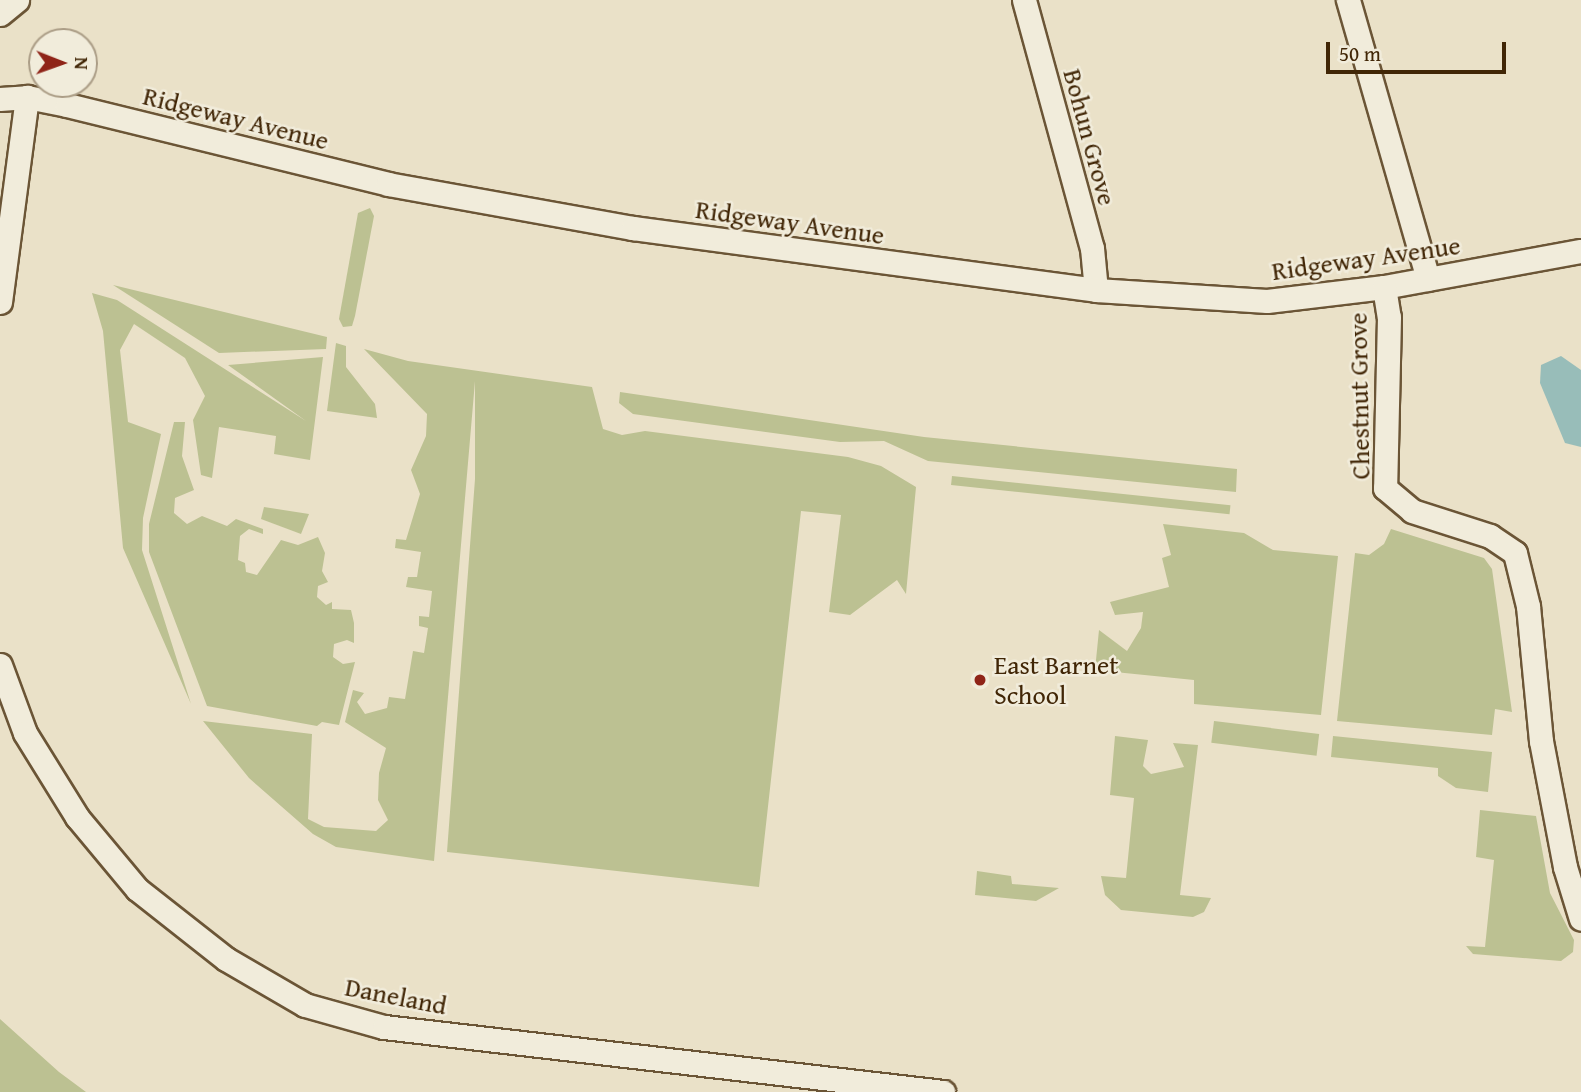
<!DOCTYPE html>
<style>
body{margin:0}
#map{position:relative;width:1581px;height:1092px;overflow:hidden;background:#eae1c8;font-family:"Gentium Book Plus",serif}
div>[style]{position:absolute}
.green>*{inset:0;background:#bcc192;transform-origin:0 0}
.water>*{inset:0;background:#98bdb9}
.roads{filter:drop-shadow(2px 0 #6b5536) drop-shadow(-2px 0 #6b5536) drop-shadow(0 2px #6b5536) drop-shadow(0 -2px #6b5536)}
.minor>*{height:23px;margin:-11.5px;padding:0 11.5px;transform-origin:11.5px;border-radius:11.5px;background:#f1ecdb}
.dots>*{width:19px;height:19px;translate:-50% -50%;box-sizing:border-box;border:4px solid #f1ecdb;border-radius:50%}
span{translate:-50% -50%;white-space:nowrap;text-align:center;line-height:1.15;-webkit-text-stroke:5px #f1ecdb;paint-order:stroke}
.street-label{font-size:26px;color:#412606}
.poi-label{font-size:26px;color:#412606}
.left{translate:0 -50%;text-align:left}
.north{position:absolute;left:28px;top:28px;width:70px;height:70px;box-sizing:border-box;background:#f1ecdb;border:2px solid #ab9d86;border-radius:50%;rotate:91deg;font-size:19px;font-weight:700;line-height:28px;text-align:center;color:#412606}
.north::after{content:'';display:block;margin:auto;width:24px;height:32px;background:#8f2418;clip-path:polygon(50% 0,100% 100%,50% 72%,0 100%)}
.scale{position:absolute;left:1326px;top:42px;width:180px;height:32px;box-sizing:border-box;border:4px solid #412606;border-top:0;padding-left:9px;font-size:21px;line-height:24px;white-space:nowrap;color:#412606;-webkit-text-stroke:5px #f1ecdb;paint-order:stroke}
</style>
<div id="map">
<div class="green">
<div style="clip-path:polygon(370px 208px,374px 216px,355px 316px,352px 326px,343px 327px,339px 319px,358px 213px)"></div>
<div style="clip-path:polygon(113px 285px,327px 337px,326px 349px,219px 353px)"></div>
<div style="clip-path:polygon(92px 293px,117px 300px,306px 421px,228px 365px,323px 357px,310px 460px,274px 454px,276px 436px,219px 427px,212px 478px,201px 475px,193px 420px,205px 396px,185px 358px,134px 324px,120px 350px,128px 422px,161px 434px,143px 518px,142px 550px,191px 704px,123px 548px,103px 331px)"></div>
<div style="clip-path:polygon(336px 343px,346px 346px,346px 367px,375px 404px,377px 418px,327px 411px)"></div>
<div style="clip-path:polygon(364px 349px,408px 361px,592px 387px,603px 429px,622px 435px,645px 431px,848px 457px,881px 466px,916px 487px,906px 594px,897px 580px,850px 615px,829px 612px,841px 515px,801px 511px,759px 887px,447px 852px,475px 479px,475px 381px,434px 861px,336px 847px,313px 834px,249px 778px,203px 721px,312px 734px,308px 819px,324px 827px,376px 831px,388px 820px,378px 800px,379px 773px,386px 748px,345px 722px,353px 690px,364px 693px,357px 702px,365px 714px,387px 708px,389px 697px,405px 699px,413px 651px,424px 653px,428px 628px,419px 626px,419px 616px,429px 617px,432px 591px,406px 587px,408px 577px,417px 577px,421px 552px,395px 548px,396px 539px,406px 540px,420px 494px,411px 470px,426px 436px,427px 414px)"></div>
<div style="clip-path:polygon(620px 392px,924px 437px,1237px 469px,1236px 492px,928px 461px,884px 441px,840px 442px,633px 414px,619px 403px)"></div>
<div style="clip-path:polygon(174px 422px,185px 422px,182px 456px,194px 490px,175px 498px,174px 513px,187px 524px,202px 516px,227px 526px,236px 519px,263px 529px,263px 534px,249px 529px,240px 536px,238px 560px,245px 563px,246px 572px,257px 575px,281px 540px,298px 545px,318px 537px,325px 553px,322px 571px,328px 582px,318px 586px,317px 597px,326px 605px,332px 602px,332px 609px,351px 610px,354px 623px,354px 643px,347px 640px,334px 644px,333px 657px,343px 664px,355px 662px,339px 725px,322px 722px,317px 726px,207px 706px,149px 552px,149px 524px)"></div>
<div style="left:952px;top:476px;width:280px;height:9px;rotate:6deg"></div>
<div style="clip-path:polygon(264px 507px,309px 514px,301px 534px,261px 519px)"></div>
<div style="clip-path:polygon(1163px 524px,1244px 533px,1273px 550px,1338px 556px,1321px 715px,1194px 704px,1194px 680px,1095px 670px,1099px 630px,1127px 651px,1141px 628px,1143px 612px,1115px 615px,1110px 602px,1169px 587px,1162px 558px,1171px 555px)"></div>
<div style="clip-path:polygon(1391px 529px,1484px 558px,1492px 569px,1512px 712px,1495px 709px,1492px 735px,1337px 721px,1355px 553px,1369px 555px,1384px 544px)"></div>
<div style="left:1214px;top:721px;width:106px;height:22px;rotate:7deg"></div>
<div style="clip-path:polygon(1115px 736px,1148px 740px,1143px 766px,1151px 774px,1184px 767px,1173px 743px,1198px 745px,1180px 895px,1211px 898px,1204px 912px,1193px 917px,1121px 910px,1105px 895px,1101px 876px,1126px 878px,1134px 798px,1110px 795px)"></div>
<div style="clip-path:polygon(1333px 736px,1492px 752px,1488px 792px,1456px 788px,1438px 776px,1438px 768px,1331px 757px)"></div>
<div style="clip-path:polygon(1480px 810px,1536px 816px,1550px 893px,1574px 940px,1573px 952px,1561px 961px,1473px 954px,1466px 946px,1485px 947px,1494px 860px,1476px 857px)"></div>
<div style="clip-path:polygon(977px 871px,1011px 876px,1012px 884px,1059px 888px,1036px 901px,975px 895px)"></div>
<div style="clip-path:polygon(0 1019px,59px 1072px,86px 1092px,0 1092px)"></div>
</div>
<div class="water">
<div style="clip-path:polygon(1561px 356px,1581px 370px,1581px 447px,1565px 443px,1540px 383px,1541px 365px)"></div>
</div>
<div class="roads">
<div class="minor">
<div style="left:1024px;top:0;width:257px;rotate:74.7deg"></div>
<div style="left:1092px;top:248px;width:42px;rotate:84.6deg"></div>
<div style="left:1348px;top:0;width:290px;rotate:74deg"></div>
<div style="left:0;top:14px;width:22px;rotate:-39deg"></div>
<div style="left:0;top:99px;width:27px;rotate:-4deg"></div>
<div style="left:27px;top:97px;width:41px;rotate:11.3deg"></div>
<div style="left:67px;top:105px;width:331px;rotate:13.8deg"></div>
<div style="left:388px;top:184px;width:249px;rotate:10.2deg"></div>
<div style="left:633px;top:228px;width:467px;rotate:7.6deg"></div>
<div style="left:1096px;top:290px;width:171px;rotate:3.7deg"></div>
<div style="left:1267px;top:301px;width:118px;rotate:-6.8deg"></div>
<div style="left:1384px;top:287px;width:200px;rotate:-10.4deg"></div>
<div style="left:1384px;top:287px;width:30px;rotate:81deg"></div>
<div style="left:1389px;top:317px;width:171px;rotate:91.3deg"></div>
<div style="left:1385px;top:488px;width:35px;rotate:40deg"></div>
<div style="left:1412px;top:511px;width:82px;rotate:17.8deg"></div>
<div style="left:1490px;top:536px;width:30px;rotate:34deg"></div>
<div style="left:1515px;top:553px;width:55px;rotate:76.2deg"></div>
<div style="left:1528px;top:606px;width:136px;rotate:84.5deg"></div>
<div style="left:1541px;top:741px;width:128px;rotate:79.2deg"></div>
<div style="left:1565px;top:867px;width:54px;rotate:72.9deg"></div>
<div style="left:0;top:302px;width:207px;rotate:-82.5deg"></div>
<div style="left:0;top:665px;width:72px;rotate:69.8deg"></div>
<div style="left:25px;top:733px;width:99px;rotate:58.2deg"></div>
<div style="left:77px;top:817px;width:94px;rotate:50.2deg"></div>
<div style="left:137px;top:889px;width:113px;rotate:38.2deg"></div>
<div style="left:226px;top:959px;width:91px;rotate:30.2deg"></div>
<div style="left:305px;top:1005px;width:82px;rotate:15.6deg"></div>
<div style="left:384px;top:1027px;width:563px;rotate:6.63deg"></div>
</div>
</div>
<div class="dots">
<div style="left:980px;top:680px;background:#8f2418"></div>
</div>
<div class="street-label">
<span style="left:236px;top:118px;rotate:14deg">Ridgeway Avenue</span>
<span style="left:1090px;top:137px;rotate:75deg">Bohun Grove</span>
<span style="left:790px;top:222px;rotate:8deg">Ridgeway Avenue</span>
<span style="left:1366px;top:258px;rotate:-8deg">Ridgeway Avenue</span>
<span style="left:1359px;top:396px;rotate:-91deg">Chestnut Grove</span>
<span style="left:396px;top:996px;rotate:11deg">Daneland</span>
</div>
<div class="poi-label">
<span class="left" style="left:994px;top:680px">East Barnet<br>School</span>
</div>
<div class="north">N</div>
<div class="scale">50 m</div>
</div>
